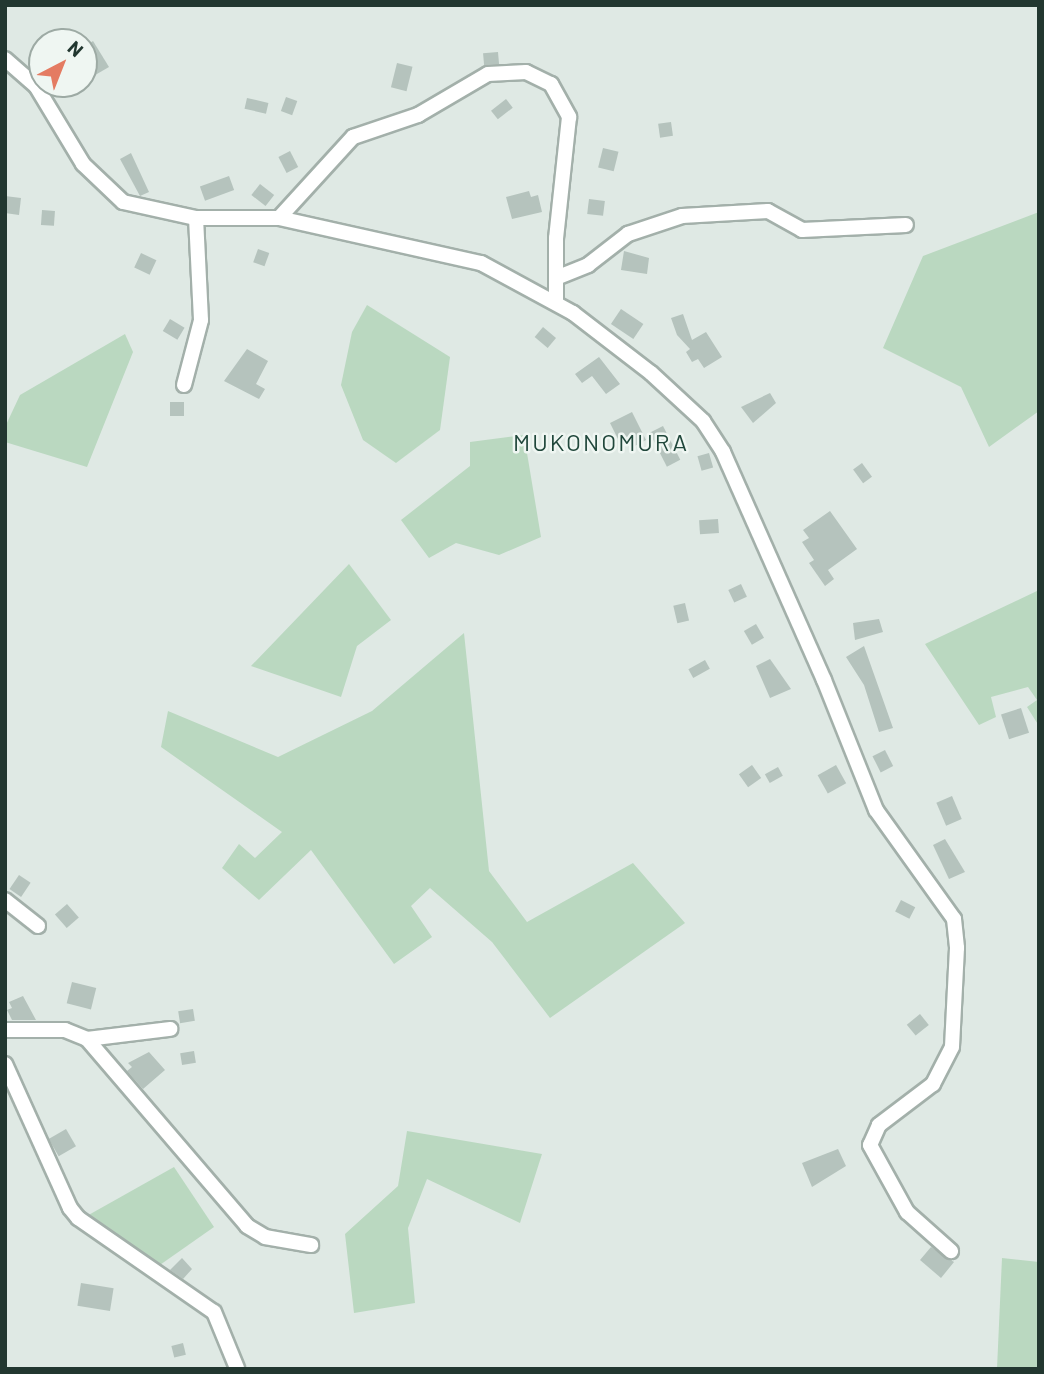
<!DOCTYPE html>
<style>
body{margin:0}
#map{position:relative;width:1044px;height:1374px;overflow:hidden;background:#dfe9e4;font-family:Barlow,sans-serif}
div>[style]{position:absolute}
.green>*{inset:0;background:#bad8c0}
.building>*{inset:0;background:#b5c3bd;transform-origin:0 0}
.roads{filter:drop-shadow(2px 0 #a3b0aa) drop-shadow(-2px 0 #a3b0aa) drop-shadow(0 2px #a3b0aa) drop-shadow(0 -2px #a3b0aa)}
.street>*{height:14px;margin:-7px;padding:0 7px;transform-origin:7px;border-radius:7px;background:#fff}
span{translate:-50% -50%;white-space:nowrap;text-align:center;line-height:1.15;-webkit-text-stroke:5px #eff6f2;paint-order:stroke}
.quarter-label{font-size:24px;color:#20473b;letter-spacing:2px}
.frame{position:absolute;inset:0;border:7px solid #223730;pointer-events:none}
.north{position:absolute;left:28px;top:28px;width:70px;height:70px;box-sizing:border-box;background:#eff6f2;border:2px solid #9daaa4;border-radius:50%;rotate:42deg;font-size:19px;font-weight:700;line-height:28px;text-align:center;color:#223730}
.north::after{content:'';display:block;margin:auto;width:24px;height:32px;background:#e47b62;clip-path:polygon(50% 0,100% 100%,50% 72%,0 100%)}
</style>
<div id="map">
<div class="green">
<div style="clip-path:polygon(1039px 212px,1039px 411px,989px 447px,961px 387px,883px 348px,923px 256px)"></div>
<div style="clip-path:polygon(367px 305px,450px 357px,440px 430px,396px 463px,363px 440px,341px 385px,352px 332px)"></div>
<div style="clip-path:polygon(125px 334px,133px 352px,87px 467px,5px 442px,5px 427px,20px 395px)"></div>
<div style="clip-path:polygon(524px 435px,541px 537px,499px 555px,456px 543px,429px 558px,401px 520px,470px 466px,470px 442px)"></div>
<div style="clip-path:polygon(349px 564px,391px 620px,357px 646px,341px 697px,251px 666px)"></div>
<div style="clip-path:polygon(1039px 590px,1039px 726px,1027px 707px,1037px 700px,1028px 687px,991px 697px,996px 717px,979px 725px,925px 644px)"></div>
<div style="clip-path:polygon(464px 633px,489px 871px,527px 922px,633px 863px,685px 923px,550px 1018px,492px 942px,430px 888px,411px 906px,432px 937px,394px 964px,311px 850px,259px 900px,222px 868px,239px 844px,255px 858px,282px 832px,161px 747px,168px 711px,278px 757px,372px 711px)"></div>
<div style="clip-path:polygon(407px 1131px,542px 1154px,520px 1223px,427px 1179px,408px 1228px,415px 1303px,354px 1313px,345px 1234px,398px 1186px)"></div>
<div style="clip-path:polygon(174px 1167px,214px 1227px,147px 1274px,85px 1217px)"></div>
<div style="clip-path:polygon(1002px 1258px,1039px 1262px,1039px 1369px,997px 1369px)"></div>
</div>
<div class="building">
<div style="clip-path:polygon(93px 41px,109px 67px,90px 78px,84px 69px,84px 47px)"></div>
<div style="left:498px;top:52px;width:12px;height:15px;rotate:85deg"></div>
<div style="left:397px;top:63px;width:16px;height:25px;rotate:14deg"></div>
<div style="left:286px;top:97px;width:12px;height:15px;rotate:20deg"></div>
<div style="left:247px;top:98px;width:22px;height:11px;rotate:13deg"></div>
<div style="left:506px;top:99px;width:11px;height:19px;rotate:52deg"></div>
<div style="left:671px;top:122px;width:14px;height:13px;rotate:82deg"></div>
<div style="left:603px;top:148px;width:16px;height:20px;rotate:14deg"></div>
<div style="left:290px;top:151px;width:18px;height:13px;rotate:63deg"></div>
<div style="clip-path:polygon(131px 153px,149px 192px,140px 196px,120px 159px)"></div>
<div style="left:229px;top:176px;width:15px;height:31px;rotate:70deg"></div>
<div style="left:260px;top:184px;width:18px;height:14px;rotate:38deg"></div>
<div style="clip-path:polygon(529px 191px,531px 197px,538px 195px,542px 212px,512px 219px,506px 197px)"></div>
<div style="clip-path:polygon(5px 196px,21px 198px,19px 215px,5px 213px)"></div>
<div style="left:589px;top:199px;width:16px;height:15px;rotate:7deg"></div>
<div style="left:42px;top:210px;width:13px;height:15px;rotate:4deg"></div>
<div style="left:258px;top:249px;width:12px;height:14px;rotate:20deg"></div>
<div style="clip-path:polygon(624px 251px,649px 258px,647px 274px,621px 270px)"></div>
<div style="left:141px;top:253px;width:17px;height:16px;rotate:25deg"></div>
<div style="left:621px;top:309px;width:27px;height:18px;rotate:34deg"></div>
<div style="clip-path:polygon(683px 314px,692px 340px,706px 332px,722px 357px,704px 368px,698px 359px,692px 362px,686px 352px,690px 349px,677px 335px,671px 318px)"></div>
<div style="left:170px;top:319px;width:17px;height:14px;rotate:31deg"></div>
<div style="left:543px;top:327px;width:17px;height:13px;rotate:40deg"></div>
<div style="clip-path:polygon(247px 349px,268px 361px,256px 384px,265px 389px,259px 399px,224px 381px)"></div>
<div style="clip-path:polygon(599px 357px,620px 384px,606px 394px,592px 376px,582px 383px,575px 374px)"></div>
<div style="clip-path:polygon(770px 393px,776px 403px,753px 423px,741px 407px)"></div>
<div style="left:170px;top:402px;width:14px;height:14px"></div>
<div style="clip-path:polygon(632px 412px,646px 440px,633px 447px,630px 441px,621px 445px,610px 423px)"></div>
<div style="left:663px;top:426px;width:38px;height:15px;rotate:63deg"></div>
<div style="left:709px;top:453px;width:15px;height:12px;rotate:74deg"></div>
<div style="left:862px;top:463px;width:17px;height:11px;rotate:54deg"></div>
<div style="clip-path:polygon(830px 511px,857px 549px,828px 570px,834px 579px,825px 586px,809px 563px,814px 560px,802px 542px,809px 538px,803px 530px)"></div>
<div style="left:718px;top:519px;width:14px;height:19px;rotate:86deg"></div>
<div style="left:741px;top:584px;width:14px;height:14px;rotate:65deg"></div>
<div style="left:685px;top:603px;width:18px;height:12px;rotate:77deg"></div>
<div style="clip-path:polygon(879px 619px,883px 632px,855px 640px,853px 623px)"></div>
<div style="left:756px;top:624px;width:16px;height:14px;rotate:60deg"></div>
<div style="clip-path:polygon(864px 646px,893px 728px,879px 732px,864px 685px,846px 657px)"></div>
<div style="clip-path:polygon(770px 659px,791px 689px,770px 698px,756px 666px)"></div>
<div style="left:705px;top:660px;width:10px;height:19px;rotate:61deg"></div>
<div style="left:1021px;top:708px;width:26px;height:21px;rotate:72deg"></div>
<div style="left:885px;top:750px;width:18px;height:14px;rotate:63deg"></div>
<div style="left:752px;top:765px;width:16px;height:16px;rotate:55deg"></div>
<div style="left:836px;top:765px;width:21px;height:21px;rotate:61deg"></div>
<div style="left:778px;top:767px;width:10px;height:15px;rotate:61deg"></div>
<div style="left:952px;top:796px;width:25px;height:17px;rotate:67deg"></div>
<div style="clip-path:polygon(945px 839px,965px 872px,949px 879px,933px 845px)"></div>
<div style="left:19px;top:875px;width:14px;height:17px;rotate:34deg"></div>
<div style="left:901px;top:900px;width:16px;height:13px;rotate:27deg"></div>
<div style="left:67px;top:904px;width:18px;height:16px;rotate:49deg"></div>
<div style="left:72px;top:982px;width:25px;height:22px;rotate:14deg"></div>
<div style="clip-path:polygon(23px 996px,36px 1020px,12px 1020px,7px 1010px,12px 1008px,9px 1002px)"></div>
<div style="left:193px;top:1009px;width:12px;height:15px;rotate:81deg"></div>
<div style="left:920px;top:1014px;width:14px;height:17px;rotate:51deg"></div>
<div style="left:194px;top:1051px;width:12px;height:14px;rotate:81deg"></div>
<div style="clip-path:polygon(149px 1052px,165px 1070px,143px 1089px,127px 1071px,132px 1067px,128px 1063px)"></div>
<div style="left:66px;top:1129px;width:20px;height:20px;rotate:60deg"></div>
<div style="clip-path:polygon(838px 1149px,846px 1166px,812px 1187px,802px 1163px)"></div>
<div style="clip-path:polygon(931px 1247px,954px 1262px,941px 1278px,920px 1260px)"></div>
<div style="clip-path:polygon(182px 1258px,192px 1269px,183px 1279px,170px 1270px)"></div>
<div style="left:81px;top:1283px;width:33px;height:23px;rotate:9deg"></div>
<div style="left:183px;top:1343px;width:12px;height:12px;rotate:76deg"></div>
</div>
<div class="roads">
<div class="street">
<div style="left:5px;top:59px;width:41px;rotate:41.1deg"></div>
<div style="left:36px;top:86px;width:91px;rotate:58.9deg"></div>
<div style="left:83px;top:164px;width:55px;rotate:43.5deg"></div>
<div style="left:123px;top:202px;width:75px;rotate:12.4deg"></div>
<div style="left:196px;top:218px;width:83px"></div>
<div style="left:279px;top:218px;width:207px;rotate:12.6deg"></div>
<div style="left:481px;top:263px;width:105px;rotate:28.5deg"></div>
<div style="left:573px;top:313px;width:98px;rotate:37.6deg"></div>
<div style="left:651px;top:373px;width:71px;rotate:42.7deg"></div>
<div style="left:703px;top:421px;width:37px;rotate:57deg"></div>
<div style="left:723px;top:452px;width:249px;rotate:66.1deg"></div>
<div style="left:824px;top:680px;width:140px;rotate:68.2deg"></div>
<div style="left:876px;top:810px;width:134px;rotate:54.4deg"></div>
<div style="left:954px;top:919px;width:29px;rotate:84deg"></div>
<div style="left:957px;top:948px;width:99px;rotate:92.9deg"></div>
<div style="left:952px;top:1047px;width:42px;rotate:117.2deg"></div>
<div style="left:933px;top:1084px;width:68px;rotate:142.8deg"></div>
<div style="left:879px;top:1125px;width:22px;rotate:114deg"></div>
<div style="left:870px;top:1145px;width:77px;rotate:61.1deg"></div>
<div style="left:907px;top:1212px;width:59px;rotate:41.6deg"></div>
<div style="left:279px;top:218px;width:110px;rotate:-47.6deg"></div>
<div style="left:353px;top:137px;width:69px;rotate:-18.7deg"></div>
<div style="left:418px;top:115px;width:81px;rotate:-30.4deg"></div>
<div style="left:488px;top:74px;width:38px;rotate:-3deg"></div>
<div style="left:526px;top:72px;width:28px;rotate:26deg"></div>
<div style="left:551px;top:84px;width:38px;rotate:61deg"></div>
<div style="left:569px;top:117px;width:122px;rotate:96.1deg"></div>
<div style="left:556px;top:238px;width:63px;rotate:90deg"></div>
<div style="left:556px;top:278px;width:35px;rotate:-22deg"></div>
<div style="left:588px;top:265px;width:51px;rotate:-37.8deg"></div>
<div style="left:628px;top:234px;width:57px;rotate:-18.4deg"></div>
<div style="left:682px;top:216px;width:86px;rotate:-3.3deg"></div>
<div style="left:768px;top:211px;width:39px;rotate:29deg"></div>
<div style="left:802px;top:230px;width:104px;rotate:-2.8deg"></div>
<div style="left:184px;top:385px;width:67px;rotate:-75.3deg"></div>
<div style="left:201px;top:320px;width:102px;rotate:-92.8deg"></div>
<div style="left:5px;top:900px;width:42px;rotate:38.2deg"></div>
<div style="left:5px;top:1030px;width:60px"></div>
<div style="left:65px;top:1030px;width:24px;rotate:22deg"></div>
<div style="left:87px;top:1039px;width:246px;rotate:49.4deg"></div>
<div style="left:247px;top:1226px;width:21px;rotate:31deg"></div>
<div style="left:265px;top:1237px;width:47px;rotate:9.9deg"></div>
<div style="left:87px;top:1039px;width:84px;rotate:-6.9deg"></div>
<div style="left:5px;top:1064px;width:158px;rotate:65.7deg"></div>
<div style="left:70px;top:1208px;width:13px;rotate:51deg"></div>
<div style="left:78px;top:1218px;width:165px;rotate:34.7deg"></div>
<div style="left:214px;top:1312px;width:61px;rotate:67.7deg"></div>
</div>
</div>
<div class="quarter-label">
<span style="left:601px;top:442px">MUKONOMURA</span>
</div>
<div class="frame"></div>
<div class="north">N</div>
</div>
